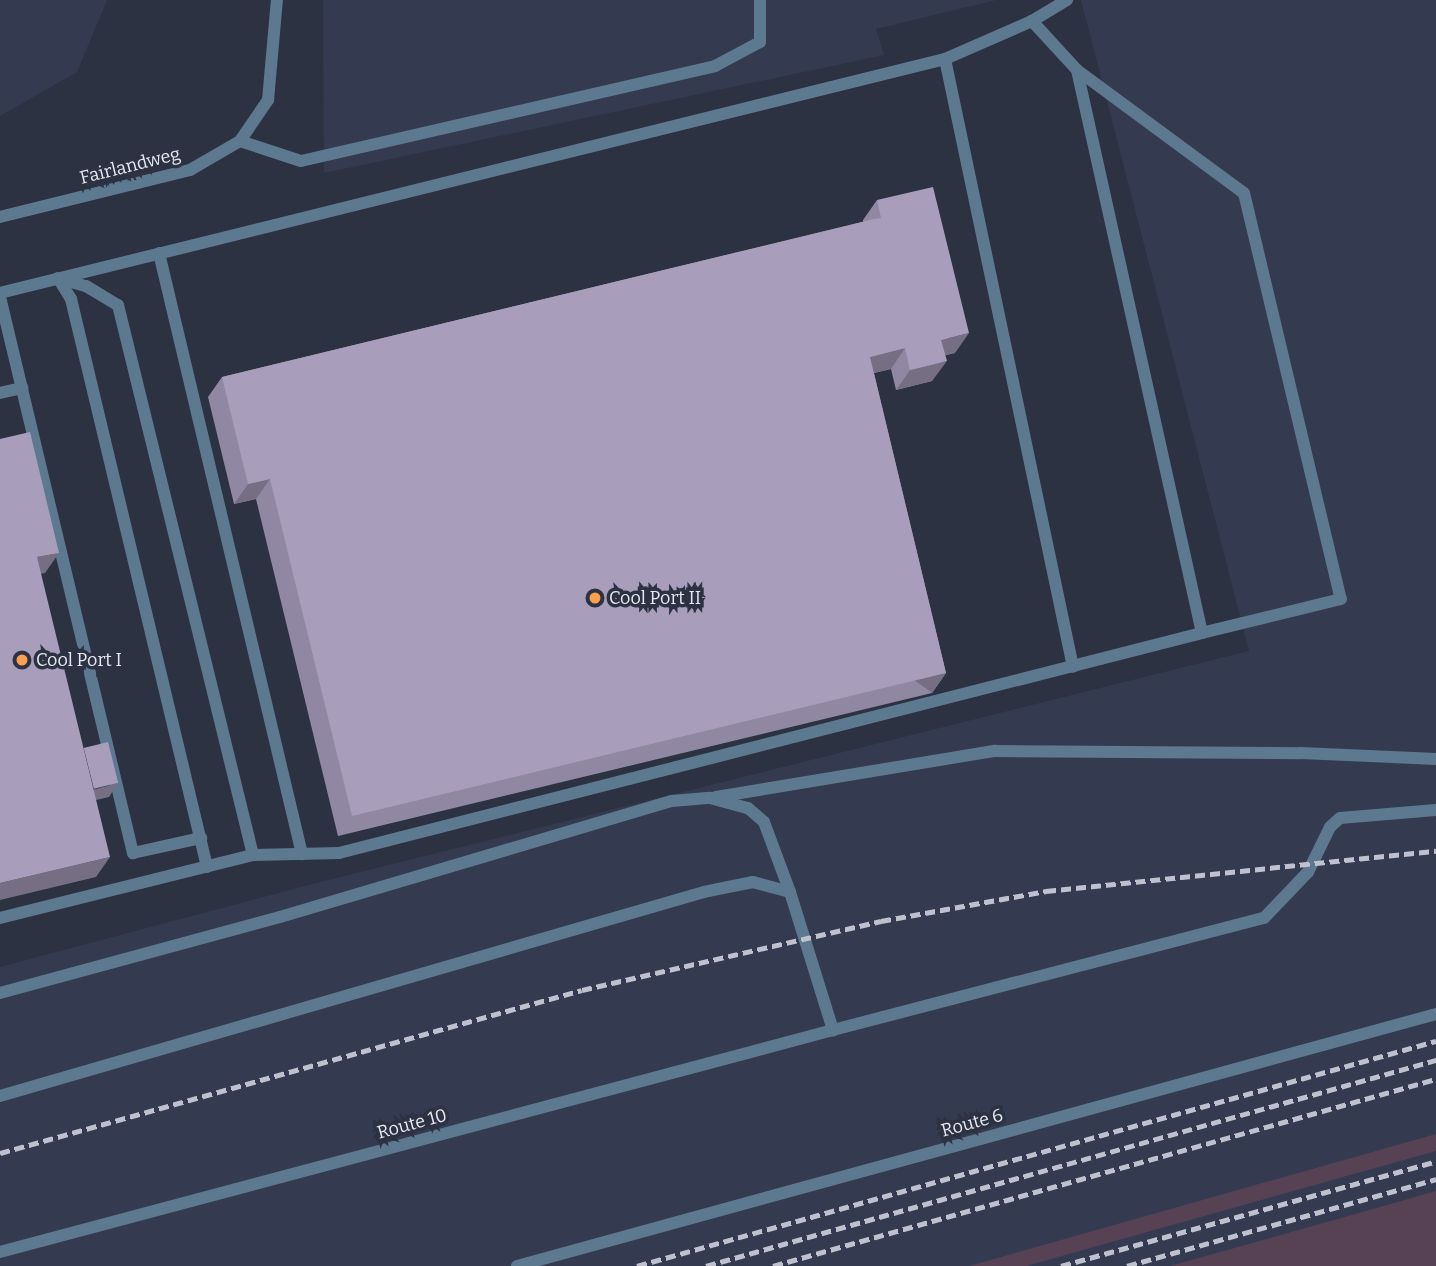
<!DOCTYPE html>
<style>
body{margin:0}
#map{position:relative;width:1436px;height:1266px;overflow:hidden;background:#2d3242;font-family:Bitter,serif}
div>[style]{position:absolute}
.built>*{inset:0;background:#343b51}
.green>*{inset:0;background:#564254}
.lane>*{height:12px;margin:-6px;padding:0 6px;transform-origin:6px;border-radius:6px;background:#5d798f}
.rail>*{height:5px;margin-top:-2.5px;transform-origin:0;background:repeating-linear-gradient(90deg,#bfc2ce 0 10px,transparent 0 15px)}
.wall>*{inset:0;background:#9088a2}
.shaded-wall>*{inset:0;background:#766f84;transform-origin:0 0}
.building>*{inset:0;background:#a89ebc;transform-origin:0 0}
.dots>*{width:19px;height:19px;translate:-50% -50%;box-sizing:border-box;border:4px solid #2d3242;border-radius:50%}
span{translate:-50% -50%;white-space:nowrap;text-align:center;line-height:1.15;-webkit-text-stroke:7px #2d3242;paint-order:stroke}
.street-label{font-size:18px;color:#e5e8f2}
.poi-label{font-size:18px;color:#e5e8f2}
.left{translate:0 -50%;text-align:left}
</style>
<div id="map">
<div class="built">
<div style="clip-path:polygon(0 0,107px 0,77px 72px,0 116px)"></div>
<div style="clip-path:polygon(323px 0,996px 0,876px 29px,884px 55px,324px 173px)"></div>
<div style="clip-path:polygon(1081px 0,1436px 0,1436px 1207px,1242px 1266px,0 1266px,0 967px,305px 886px,1249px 651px)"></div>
</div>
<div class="green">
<div style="clip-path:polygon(1436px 1134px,1436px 1151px,1026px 1266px,969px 1266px)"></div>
<div style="clip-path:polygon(1436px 1191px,1436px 1266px,1170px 1266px,1359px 1213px)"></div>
</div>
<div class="lane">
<div style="left:945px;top:59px;width:621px;rotate:78.11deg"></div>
<div style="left:1077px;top:70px;width:207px;rotate:36.4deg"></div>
<div style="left:1244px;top:193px;width:417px;rotate:76.6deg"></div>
<div style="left:1341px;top:599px;width:143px;rotate:166.3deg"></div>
<div style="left:240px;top:141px;width:64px;rotate:18.2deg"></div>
<div style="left:301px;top:161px;width:425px;rotate:-12.9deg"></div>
<div style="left:715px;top:66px;width:51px;rotate:-28.1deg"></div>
<div style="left:760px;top:42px;width:42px;rotate:-90deg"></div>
<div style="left:0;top:217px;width:196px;rotate:-13.9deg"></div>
<div style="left:190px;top:170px;width:58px;rotate:-30.1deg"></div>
<div style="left:240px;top:141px;width:50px;rotate:-55.7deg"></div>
<div style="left:268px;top:100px;width:100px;rotate:-84.9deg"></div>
<div style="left:159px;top:253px;width:618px;rotate:76.62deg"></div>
<div style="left:58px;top:278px;width:25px;rotate:58deg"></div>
<div style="left:71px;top:299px;width:584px;rotate:76.53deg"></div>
<div style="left:61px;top:279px;width:26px;rotate:16deg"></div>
<div style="left:86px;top:286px;width:37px;rotate:31deg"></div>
<div style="left:118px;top:305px;width:566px;rotate:76.21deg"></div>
<div style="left:0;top:293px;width:974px;rotate:-13.91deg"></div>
<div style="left:945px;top:59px;width:95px;rotate:-23.6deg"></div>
<div style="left:1032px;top:21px;width:41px;rotate:-31deg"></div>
<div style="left:0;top:297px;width:572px;rotate:76.55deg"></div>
<div style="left:133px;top:853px;width:70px;rotate:-12.4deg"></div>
<div style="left:0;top:393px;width:23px;rotate:-13deg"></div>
<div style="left:716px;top:797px;width:283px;rotate:-9.4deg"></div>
<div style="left:995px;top:751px;width:306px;rotate:0.4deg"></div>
<div style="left:1301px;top:753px;width:135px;rotate:2.5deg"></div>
<div style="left:790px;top:892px;width:145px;rotate:72.7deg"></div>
<div style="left:833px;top:1030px;width:445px;rotate:-14.6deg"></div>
<div style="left:1264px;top:918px;width:64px;rotate:-46.3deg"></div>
<div style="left:1308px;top:872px;width:50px;rotate:-63.9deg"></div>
<div style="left:1330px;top:827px;width:13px;rotate:-42deg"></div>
<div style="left:1340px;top:818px;width:96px;rotate:-4.8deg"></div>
<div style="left:0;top:918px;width:261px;rotate:-14deg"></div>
<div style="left:253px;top:855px;width:86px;rotate:-1.3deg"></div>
<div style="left:339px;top:853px;width:891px;rotate:-14.3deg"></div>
<div style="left:1202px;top:633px;width:577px;rotate:-102.52deg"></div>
<div style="left:1077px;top:70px;width:67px;rotate:-132.6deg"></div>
<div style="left:0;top:993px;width:290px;rotate:-15.2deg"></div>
<div style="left:280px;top:917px;width:409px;rotate:-16.5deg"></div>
<div style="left:672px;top:801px;width:38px;rotate:-5deg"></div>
<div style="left:710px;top:798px;width:39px;rotate:15deg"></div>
<div style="left:748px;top:808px;width:21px;rotate:41deg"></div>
<div style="left:764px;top:822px;width:75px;rotate:69.6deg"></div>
<div style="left:790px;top:892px;width:38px;rotate:-165deg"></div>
<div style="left:753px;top:882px;width:50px;rotate:168.5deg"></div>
<div style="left:704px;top:892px;width:733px;rotate:163.84deg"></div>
<div style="left:0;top:1252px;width:862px;rotate:-14.92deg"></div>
<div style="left:517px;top:1266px;width:953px;rotate:-15.33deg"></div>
</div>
<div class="rail">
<div style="left:0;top:1153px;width:604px;rotate:-15.65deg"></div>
<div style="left:582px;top:990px;width:307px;rotate:-13deg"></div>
<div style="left:881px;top:921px;width:168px;rotate:-10.3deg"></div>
<div style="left:1046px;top:891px;width:392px;rotate:-5.9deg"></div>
<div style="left:637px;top:1266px;width:830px;rotate:-15.73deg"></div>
<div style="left:706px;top:1266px;width:759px;rotate:-15.76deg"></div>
<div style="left:773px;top:1266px;width:689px;rotate:-15.75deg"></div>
<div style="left:1061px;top:1266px;width:389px;rotate:-15.6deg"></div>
<div style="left:1127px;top:1266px;width:321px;rotate:-15.7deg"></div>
</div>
<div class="wall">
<div style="clip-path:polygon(877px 200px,955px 353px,945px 355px,932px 381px,896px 390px,891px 369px,874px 373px,946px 673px,932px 693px,338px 836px,256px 499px,234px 504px,208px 397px,222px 377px,863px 222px,863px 220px)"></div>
</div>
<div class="shaded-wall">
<div style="clip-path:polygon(969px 333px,955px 353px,927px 360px,941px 340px)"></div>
<div style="clip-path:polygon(905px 348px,891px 369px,856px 377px,870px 357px)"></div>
<div style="clip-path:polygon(947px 361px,932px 381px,896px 390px,910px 370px)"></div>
<div style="clip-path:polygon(270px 479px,256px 499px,234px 504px,248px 484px)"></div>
<div style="clip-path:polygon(59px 553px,45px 573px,23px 577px,37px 557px)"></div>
<div style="left:946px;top:673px;width:24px;height:611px;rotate:125deg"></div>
<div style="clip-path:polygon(118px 783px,109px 797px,83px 803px,92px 790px)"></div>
<div style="clip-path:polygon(110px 857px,96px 877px,0 900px,0 883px)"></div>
</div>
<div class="building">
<div style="clip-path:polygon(933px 187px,969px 333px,941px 340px,947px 361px,910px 370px,905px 348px,870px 357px,946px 673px,352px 816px,270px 479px,248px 484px,222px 377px,874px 219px,881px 218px,877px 200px)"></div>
<div style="clip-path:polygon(30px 432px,59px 553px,37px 557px,110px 857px,0 883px,0 439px)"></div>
<div style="left:108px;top:742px;width:42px;height:25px;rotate:76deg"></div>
</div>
<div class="dots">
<div style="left:595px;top:598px;background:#fa9f4f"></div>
<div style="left:22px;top:660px;background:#fa9f4f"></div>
</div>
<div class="street-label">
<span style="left:130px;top:166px;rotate:-14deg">Fairlandweg</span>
<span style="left:972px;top:1123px;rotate:-15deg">Route 6</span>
<span style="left:412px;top:1124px;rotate:-15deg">Route 10</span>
</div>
<div class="poi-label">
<span class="left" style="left:609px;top:598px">Cool Port II</span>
<span class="left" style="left:36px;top:660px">Cool Port I</span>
</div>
</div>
